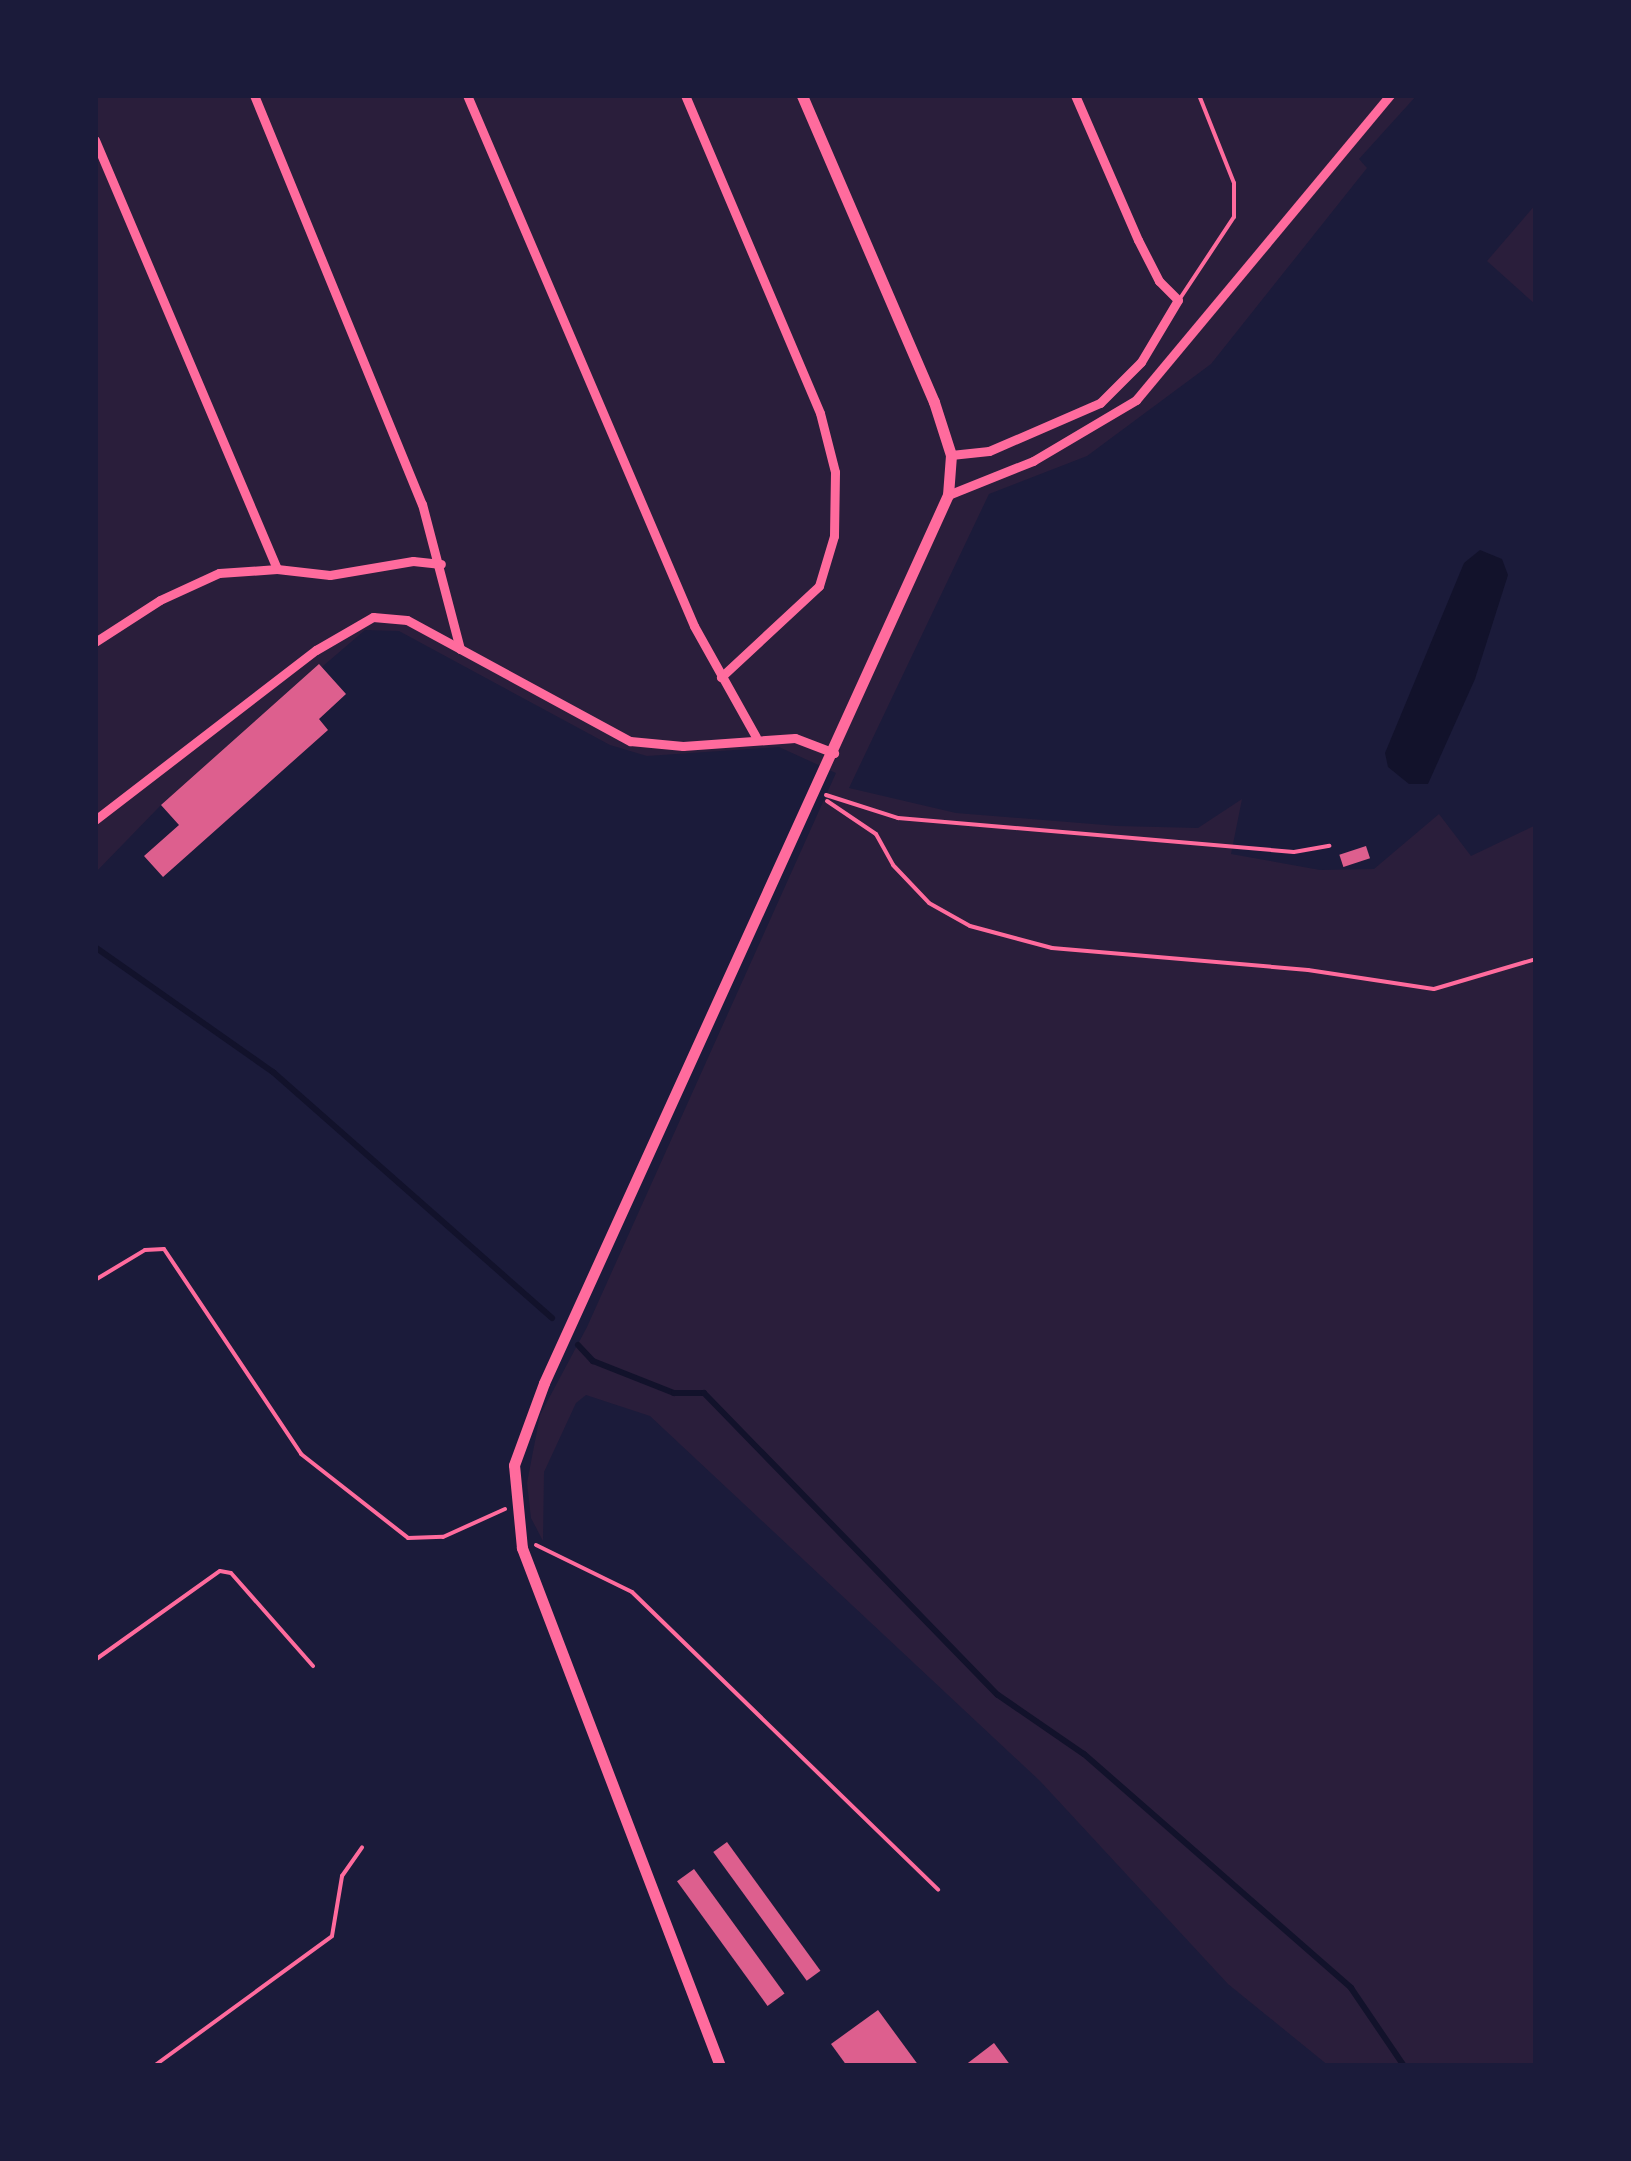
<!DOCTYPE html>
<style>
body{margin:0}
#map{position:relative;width:1631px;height:2161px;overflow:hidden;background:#1b1b3a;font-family:Lato,sans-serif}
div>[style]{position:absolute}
.green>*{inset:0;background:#2a1e3b}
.water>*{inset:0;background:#12122b}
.stream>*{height:6px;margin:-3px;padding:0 3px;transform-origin:3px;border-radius:3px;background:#12122b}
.building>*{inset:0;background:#dd5f8e;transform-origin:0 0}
.path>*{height:4px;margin:-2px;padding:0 2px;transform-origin:2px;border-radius:2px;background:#ff6b9d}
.service>*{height:4px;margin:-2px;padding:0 2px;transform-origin:2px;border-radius:2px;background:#ff6b9d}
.minor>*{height:9px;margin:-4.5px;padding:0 4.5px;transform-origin:4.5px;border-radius:4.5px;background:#ff6b9d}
.tertiary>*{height:11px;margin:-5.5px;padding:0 5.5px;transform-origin:5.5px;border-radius:5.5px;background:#ff6b9d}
span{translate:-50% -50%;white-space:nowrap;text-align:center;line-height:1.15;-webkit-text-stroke:10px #1b1b3a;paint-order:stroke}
.frame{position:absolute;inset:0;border:98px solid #1b1b3a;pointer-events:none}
</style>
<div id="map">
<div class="green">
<div style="clip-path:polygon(95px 95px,1417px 95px,1359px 159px,1367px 168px,1211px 364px,1087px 456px,989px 494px,849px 788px,956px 813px,1117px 826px,1198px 828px,1242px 799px,1231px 854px,1320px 870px,1374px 869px,1439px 814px,1471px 856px,1536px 825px,1536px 2066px,1329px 2066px,1228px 1984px,1040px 1781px,650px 1416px,586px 1395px,576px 1403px,544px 1472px,543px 1541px,531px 1518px,527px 1483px,540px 1415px,587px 1327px,836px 773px,779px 747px,647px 756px,610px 745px,399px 631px,365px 630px,161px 805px,95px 873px)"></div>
<div style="clip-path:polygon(1536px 204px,1536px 305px,1487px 261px)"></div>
</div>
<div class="water">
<div style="clip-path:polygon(1480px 550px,1502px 559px,1508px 575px,1475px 679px,1428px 784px,1409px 784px,1388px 767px,1385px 753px,1464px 563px)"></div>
</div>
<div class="stream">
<div style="left:95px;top:947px;width:218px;rotate:35.1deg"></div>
<div style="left:273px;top:1072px;width:372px;rotate:41.4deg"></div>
<div style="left:578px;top:1345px;width:22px;rotate:47deg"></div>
<div style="left:593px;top:1361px;width:87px;rotate:21.6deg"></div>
<div style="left:674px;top:1393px;width:30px"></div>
<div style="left:704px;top:1393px;width:421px;rotate:45.8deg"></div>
<div style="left:998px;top:1695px;width:104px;rotate:34.5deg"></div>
<div style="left:1084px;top:1754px;width:355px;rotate:41.2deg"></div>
<div style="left:1351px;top:1988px;width:94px;rotate:55.8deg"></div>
</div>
<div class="building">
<div style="clip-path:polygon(319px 664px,346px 694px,319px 719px,328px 730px,163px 877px,144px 856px,179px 825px,161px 805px)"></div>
<div style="left:1366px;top:846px;width:13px;height:28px;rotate:72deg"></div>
<div style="left:727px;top:1842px;width:159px;height:17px;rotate:54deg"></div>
<div style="left:694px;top:1869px;width:154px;height:21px;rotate:54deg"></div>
<div style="clip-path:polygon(878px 2010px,919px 2066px,847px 2066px,831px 2044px)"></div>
<div style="clip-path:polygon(994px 2043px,1011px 2066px,964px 2066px)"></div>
</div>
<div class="path">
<div style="left:826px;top:795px;width:76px;rotate:17.7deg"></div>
<div style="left:898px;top:818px;width:397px;rotate:4.9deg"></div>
<div style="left:1294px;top:852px;width:36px;rotate:-10deg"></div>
<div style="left:827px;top:801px;width:59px;rotate:34deg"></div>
<div style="left:876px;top:834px;width:35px;rotate:61deg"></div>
<div style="left:893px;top:865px;width:52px;rotate:46.5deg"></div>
<div style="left:929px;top:903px;width:47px;rotate:29.3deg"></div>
<div style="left:970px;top:926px;width:85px;rotate:15deg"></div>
<div style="left:1052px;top:948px;width:257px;rotate:4.9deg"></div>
<div style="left:1308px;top:970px;width:127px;rotate:8.6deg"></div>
<div style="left:1434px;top:989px;width:106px;rotate:-16.4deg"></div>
<div style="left:95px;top:1280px;width:58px;rotate:-31deg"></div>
<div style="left:145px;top:1250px;width:19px;rotate:-3deg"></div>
<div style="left:164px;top:1249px;width:247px;rotate:56.2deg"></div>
<div style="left:301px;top:1454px;width:136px;rotate:38.1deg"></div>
<div style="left:408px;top:1538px;width:35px;rotate:-2deg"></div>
<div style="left:443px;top:1537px;width:68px;rotate:-24.3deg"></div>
<div style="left:536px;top:1545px;width:107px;rotate:26.1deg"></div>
<div style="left:632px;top:1592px;width:427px;rotate:44.2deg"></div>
<div style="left:95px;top:1660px;width:153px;rotate:-35.5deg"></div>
<div style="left:220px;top:1571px;width:11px;rotate:10deg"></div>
<div style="left:231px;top:1573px;width:124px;rotate:48.6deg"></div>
<div style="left:154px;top:2066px;width:220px;rotate:-36.1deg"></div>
<div style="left:332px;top:1936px;width:61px;rotate:-80.5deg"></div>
<div style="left:342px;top:1876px;width:35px;rotate:-55deg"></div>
</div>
<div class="service">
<div style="left:1181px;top:297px;width:96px;rotate:-56.5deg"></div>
<div style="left:1234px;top:217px;width:34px;rotate:-90deg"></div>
<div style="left:1234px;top:183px;width:95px;rotate:-111.7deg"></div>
</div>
<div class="minor">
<div style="left:254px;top:95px;width:442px;rotate:67.7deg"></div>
<div style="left:422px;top:504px;width:150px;rotate:75.3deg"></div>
<div style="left:467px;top:95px;width:577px;rotate:66.85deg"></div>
<div style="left:694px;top:626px;width:127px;rotate:60.8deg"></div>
<div style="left:685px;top:95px;width:345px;rotate:67deg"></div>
<div style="left:820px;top:413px;width:61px;rotate:75.7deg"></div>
<div style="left:835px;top:472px;width:64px;rotate:90.9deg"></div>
<div style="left:834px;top:536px;width:52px;rotate:106.7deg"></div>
<div style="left:819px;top:586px;width:134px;rotate:137.1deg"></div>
<div style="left:95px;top:140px;width:466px;rotate:67deg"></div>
<div style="left:951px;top:455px;width:38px;rotate:-6deg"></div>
<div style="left:989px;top:451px;width:121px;rotate:-23.4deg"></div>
<div style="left:1100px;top:403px;width:58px;rotate:-45deg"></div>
<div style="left:1141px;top:362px;width:72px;rotate:-59.2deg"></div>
<div style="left:1178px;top:300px;width:27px;rotate:-135deg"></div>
<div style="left:1159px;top:281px;width:46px;rotate:-117.1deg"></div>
<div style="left:1138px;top:240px;width:158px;rotate:-113.5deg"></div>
<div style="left:948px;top:495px;width:92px;rotate:-21.8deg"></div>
<div style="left:1033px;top:461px;width:120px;rotate:-30.6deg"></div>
<div style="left:1136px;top:400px;width:397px;rotate:-50.2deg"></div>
<div style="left:95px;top:642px;width:77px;rotate:-32.9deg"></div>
<div style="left:160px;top:600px;width:65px;rotate:-24.6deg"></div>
<div style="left:219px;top:573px;width:58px;rotate:-3.9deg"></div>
<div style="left:277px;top:569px;width:53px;rotate:6.5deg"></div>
<div style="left:330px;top:575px;width:84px;rotate:-9.6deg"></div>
<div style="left:413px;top:561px;width:28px;rotate:6deg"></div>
<div style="left:95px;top:820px;width:279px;rotate:-37.6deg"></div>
<div style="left:316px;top:650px;width:66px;rotate:-30.1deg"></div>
<div style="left:373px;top:617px;width:34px;rotate:5deg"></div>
<div style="left:407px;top:620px;width:254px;rotate:28.5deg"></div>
<div style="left:630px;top:741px;width:53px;rotate:5.4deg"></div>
<div style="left:683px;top:746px;width:112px;rotate:-4.1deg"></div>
<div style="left:795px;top:738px;width:42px;rotate:21deg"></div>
</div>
<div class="tertiary">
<div style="left:720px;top:2066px;width:555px;rotate:-110.92deg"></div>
<div style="left:522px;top:1548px;width:83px;rotate:-95.5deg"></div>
<div style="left:514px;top:1465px;width:87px;rotate:-69.9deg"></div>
<div style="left:544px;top:1383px;width:976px;rotate:-65.54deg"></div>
<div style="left:948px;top:495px;width:40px;rotate:-85.7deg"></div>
<div style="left:951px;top:455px;width:56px;rotate:-107.8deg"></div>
<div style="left:934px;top:402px;width:334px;rotate:-113.3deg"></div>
</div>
<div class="frame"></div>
</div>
